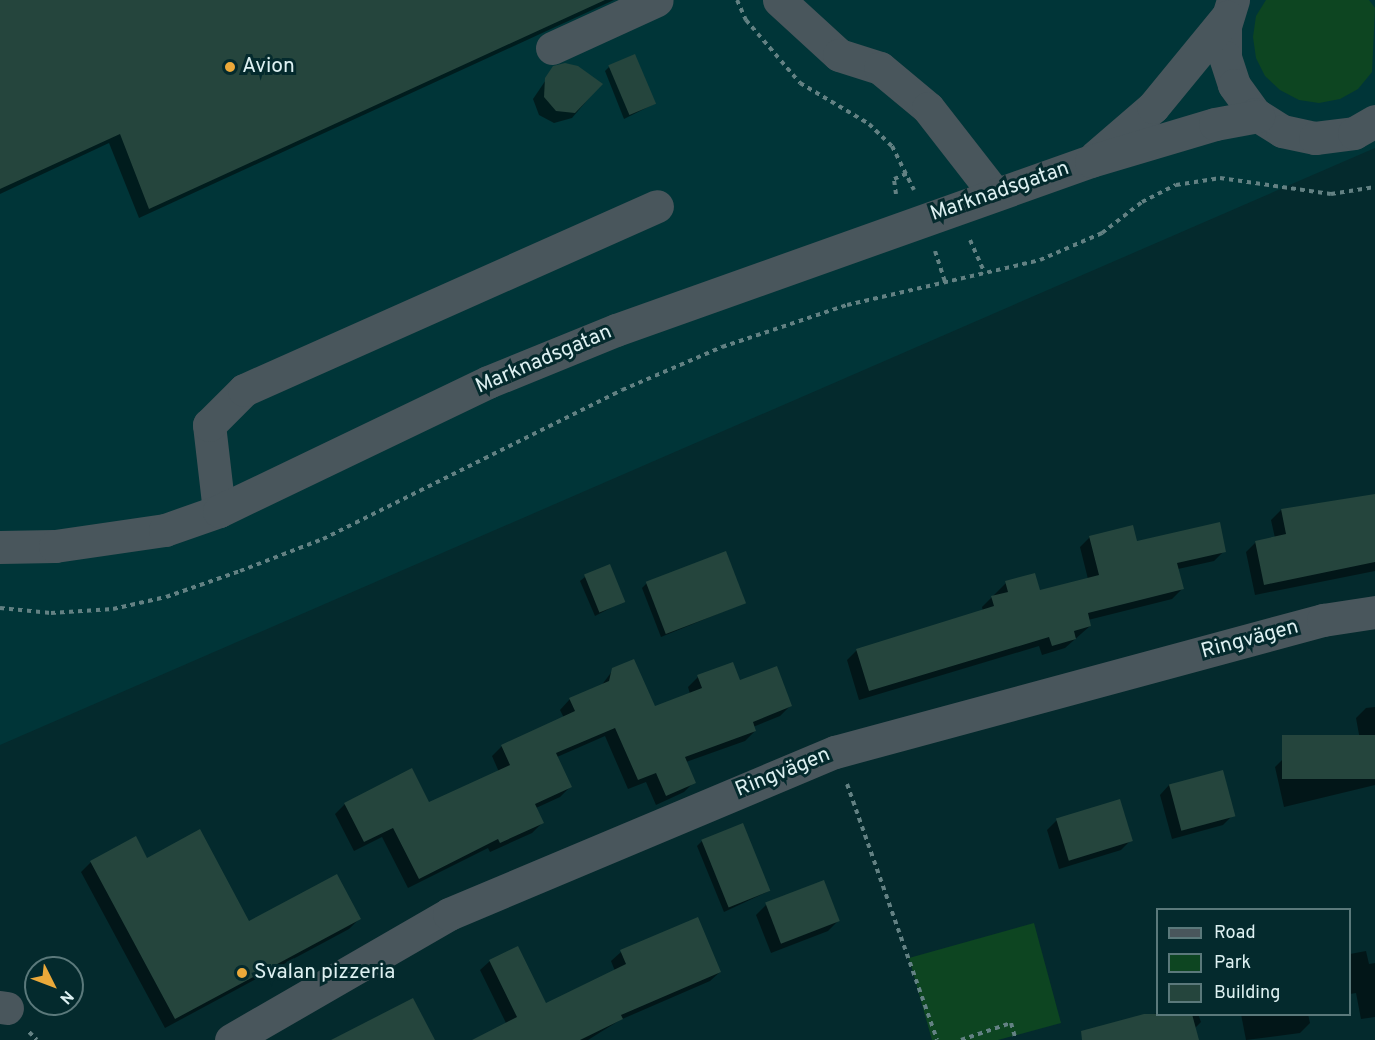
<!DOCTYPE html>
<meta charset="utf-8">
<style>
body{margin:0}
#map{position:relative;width:1375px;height:1040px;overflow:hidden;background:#042a2d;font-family:Overpass,sans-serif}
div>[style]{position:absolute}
.built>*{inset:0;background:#003538}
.green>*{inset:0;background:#0d4521}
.shadow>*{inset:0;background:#0007}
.building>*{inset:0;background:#25453d;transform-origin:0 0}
.path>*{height:4px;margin-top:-2px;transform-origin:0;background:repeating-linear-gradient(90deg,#638183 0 4.5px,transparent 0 9px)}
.minor>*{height:33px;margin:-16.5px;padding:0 16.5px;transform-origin:16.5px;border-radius:16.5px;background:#49565c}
.dots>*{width:16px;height:16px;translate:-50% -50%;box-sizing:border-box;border:3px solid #042a2d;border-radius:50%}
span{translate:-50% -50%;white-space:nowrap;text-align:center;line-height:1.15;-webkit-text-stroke:6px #042a2d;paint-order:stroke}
.poi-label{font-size:21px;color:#ddf0f1}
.left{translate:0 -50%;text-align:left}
.street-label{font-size:21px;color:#ddf0f1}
.legend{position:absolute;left:1156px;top:908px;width:195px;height:108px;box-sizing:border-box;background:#042a2d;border:2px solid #5b797b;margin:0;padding:8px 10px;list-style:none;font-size:18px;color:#ddf0f1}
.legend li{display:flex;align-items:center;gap:12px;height:30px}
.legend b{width:30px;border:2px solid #5b797b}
.north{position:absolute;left:24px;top:956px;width:60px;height:60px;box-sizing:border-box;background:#042a2d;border:2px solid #5b797b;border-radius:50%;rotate:132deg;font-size:16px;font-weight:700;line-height:24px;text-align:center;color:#ddf0f1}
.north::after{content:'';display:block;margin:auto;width:21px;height:27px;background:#eba93a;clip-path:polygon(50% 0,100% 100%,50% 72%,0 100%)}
</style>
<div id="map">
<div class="built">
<div style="clip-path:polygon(0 0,1375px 0,1375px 148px,0 745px)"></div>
</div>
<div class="green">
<div style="clip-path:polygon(1266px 0,1369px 0,1375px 8px,1372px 72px,1358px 89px,1340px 99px,1319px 103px,1299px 100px,1280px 90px,1265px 76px,1256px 58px,1253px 37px,1256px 16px)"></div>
<div style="clip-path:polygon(1034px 923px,1061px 1023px,998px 1040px,932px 1040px,909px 958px)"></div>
</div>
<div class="shadow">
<div style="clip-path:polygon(0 0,614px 0,139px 218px,109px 143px,0 194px)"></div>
<div style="clip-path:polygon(609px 67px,654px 104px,624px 119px,605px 71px)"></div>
<div style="clip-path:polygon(554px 68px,601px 84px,572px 118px,554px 123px,539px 115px,533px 99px)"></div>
<div style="clip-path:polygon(1375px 496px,1375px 571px,1255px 595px,1246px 552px,1256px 542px,1275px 538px,1271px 520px,1281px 510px)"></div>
<div style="clip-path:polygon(1090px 537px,1224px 551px,1214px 561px,1178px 569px,1182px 589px,1172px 599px,1088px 620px,1090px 626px,1065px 648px,1042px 655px,1039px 646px,859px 700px,847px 660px,857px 650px,983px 611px,982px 607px,1006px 583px,1039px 592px,1088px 579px,1080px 547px)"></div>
<div style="clip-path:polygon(585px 577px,624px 601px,595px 616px,580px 581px)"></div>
<div style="clip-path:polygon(647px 583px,744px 603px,661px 637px,642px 588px)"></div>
<div style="clip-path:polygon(613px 670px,654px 708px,690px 694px,688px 687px,698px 677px,740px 682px,790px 706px,780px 716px,753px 727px,755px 731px,745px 741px,686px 762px,694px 782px,684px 792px,656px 805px,646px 782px,628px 789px,605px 736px,557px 757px,570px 787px,560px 797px,536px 808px,542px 823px,532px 833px,490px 852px,488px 848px,408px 888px,382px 837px,354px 851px,335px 814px,345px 804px,429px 804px,499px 772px,492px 756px,502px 746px,564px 718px,560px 710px,570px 699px,601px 686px)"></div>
<div style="clip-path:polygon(1375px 707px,1375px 785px,1284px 807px,1275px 767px,1285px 757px,1360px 740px,1356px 718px,1366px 708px)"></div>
<div style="clip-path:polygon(1170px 784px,1233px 815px,1223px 825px,1172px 839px,1160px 795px)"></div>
<div style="clip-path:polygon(1057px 820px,1131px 840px,1121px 850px,1059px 869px,1047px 830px)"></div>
<div style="clip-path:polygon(702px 841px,769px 891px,724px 912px,697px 846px)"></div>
<div style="clip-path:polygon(146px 860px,249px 923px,359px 919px,349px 929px,165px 1028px,81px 872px,91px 862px)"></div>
<div style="clip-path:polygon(823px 882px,838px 921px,828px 931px,771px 953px,756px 915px,766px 905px)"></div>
<div style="clip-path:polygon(1366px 951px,1369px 964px,1375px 963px,1375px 1017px,1361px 1019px,1356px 993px,1350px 994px,1350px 954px)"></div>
<div style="clip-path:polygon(621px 952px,720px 972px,710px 981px,620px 1020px,588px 1040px,475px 1040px,506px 1023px,480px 970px,490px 961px,545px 1005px,615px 971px,611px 961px)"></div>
<div style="clip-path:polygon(1158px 1013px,1198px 1014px,1201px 1022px,1194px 1029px,1197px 1040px,1106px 1040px,1114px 1024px)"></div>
<div style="clip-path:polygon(1241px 1014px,1308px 1014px,1310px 1023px,1300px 1033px,1246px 1040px)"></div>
</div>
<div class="building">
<div style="clip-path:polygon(0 0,605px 0,149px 209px,120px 134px,0 189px)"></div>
<div style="left:635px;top:54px;width:54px;height:29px;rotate:67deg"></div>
<div style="clip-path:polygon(565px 63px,578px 66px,603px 84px,575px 113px,556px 111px,544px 97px,545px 78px,553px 66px)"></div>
<div style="clip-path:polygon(1375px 494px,1375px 562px,1264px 585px,1255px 541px,1286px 534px,1281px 509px)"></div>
<div style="clip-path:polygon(1220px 522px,1226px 552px,1177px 563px,1184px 589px,1088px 613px,1091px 626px,1074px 631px,1076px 639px,1052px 646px,1049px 637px,869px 691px,856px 649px,994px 606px,991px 596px,1008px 592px,1005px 581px,1035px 573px,1040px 590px,1099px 575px,1089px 536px,1133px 525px,1137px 541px)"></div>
<div style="left:726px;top:551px;width:56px;height:86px;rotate:69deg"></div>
<div style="left:610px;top:564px;width:41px;height:28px;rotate:68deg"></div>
<div style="clip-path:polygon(634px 659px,655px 706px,702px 688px,697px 675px,733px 662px,740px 680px,777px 666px,792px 706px,753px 722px,756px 731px,685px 757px,696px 783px,666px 796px,656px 773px,638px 780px,615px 728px,556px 753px,572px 787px,535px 804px,544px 823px,500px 843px,498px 839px,419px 879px,393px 828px,364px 842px,344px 803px,412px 768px,429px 802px,510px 765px,501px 745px,575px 711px,569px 698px,609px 681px,612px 668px)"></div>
<div style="left:1375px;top:735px;width:44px;height:93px;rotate:90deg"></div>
<div style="left:1223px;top:770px;width:48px;height:56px;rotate:75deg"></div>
<div style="left:1120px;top:799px;width:44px;height:67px;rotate:73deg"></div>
<div style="left:743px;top:823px;width:73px;height:45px;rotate:68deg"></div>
<div style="clip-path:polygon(200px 829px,249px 921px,337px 874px,361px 919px,175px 1019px,90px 861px,136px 836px,147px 858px)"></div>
<div style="left:824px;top:880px;width:44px;height:63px;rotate:69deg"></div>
<div style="clip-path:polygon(698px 917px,721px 972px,621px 1015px,623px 1019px,580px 1040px,472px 1040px,517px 1017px,489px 960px,518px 946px,546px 1003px,626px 964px,620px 950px)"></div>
<div style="clip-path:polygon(413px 998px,435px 1040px,331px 1040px)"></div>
<div style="clip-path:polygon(1144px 1014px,1192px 1014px,1199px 1040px,1082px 1040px,1081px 1031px)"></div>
</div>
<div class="path">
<div style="left:737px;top:0;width:22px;rotate:66deg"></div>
<div style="left:746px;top:20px;width:83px;rotate:49.4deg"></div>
<div style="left:800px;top:83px;width:80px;rotate:30.7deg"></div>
<div style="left:869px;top:124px;width:32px;rotate:44deg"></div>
<div style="left:892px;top:146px;width:49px;rotate:63.4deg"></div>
<div style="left:896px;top:194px;width:15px;rotate:-98deg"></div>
<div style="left:894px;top:179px;width:15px;rotate:-23deg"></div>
<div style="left:970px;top:240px;width:36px;rotate:66deg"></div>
<div style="left:935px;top:251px;width:33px;rotate:72deg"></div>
<div style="left:0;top:608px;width:51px;rotate:5.6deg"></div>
<div style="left:51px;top:613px;width:62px;rotate:-3.7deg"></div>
<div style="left:113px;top:609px;width:54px;rotate:-12.8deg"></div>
<div style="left:166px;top:597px;width:78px;rotate:-19.4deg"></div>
<div style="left:240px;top:571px;width:89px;rotate:-21.1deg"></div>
<div style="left:323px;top:539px;width:334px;rotate:-26.5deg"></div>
<div style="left:622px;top:390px;width:109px;rotate:-23.3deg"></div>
<div style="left:722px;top:347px;width:132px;rotate:-18.6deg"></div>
<div style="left:847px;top:305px;width:198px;rotate:-13.1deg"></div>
<div style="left:1040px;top:260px;width:68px;rotate:-23.5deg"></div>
<div style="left:1102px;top:233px;width:51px;rotate:-37.8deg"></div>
<div style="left:1142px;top:202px;width:38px;rotate:-27deg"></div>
<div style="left:1176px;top:185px;width:45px;rotate:-9deg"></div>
<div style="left:1220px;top:178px;width:112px;rotate:8.2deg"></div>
<div style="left:1331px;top:194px;width:45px;rotate:-9deg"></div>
<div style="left:847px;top:784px;width:271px;rotate:70.6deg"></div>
<div style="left:29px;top:1032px;width:11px;rotate:45deg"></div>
<div style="left:961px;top:1040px;width:53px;rotate:-18.8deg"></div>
<div style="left:1011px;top:1023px;width:18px;rotate:74deg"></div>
</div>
<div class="minor">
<div style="left:779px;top:0;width:81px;rotate:42.5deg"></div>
<div style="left:839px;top:55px;width:43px;rotate:17.6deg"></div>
<div style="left:880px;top:68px;width:62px;rotate:39.8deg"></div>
<div style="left:928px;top:108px;width:109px;rotate:52.1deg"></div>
<div style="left:1233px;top:0;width:28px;rotate:107deg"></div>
<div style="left:1225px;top:27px;width:30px;rotate:90deg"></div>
<div style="left:1225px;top:57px;width:29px;rotate:72deg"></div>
<div style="left:1234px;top:85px;width:36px;rotate:54deg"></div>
<div style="left:1255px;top:114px;width:32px;rotate:32deg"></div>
<div style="left:1282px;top:131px;width:34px;rotate:12deg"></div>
<div style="left:1315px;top:138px;width:39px;rotate:-7deg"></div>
<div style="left:1354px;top:133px;width:24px;rotate:-30deg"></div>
<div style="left:552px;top:48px;width:115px;rotate:-24.6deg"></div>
<div style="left:1095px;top:157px;width:77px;rotate:-40.8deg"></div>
<div style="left:1153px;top:107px;width:117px;rotate:-50.6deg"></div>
<div style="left:219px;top:511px;width:87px;rotate:-96.6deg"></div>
<div style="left:209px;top:425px;width:49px;rotate:-45deg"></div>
<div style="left:244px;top:390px;width:452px;rotate:-24deg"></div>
<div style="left:0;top:547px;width:55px;rotate:-1deg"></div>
<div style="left:55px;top:546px;width:111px;rotate:-8.3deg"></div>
<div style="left:165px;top:530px;width:57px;rotate:-19.4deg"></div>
<div style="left:219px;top:511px;width:298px;rotate:-25.6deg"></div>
<div style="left:488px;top:382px;width:138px;rotate:-22.1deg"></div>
<div style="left:616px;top:330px;width:504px;rotate:-19.59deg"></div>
<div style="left:1091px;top:161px;width:129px;rotate:-16.6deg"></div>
<div style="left:1215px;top:124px;width:44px;rotate:-10.5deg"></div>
<div style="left:0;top:1007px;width:7px;rotate:8deg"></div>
<div style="left:231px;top:1040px;width:252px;rotate:-30deg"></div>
<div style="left:449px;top:914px;width:419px;rotate:-22.8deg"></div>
<div style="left:835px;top:752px;width:506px;rotate:-15.14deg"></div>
<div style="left:1323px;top:620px;width:53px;rotate:-8.7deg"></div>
</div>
<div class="dots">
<div style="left:230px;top:67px;background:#eba93a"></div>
<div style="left:242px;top:973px;background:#eba93a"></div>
</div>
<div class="poi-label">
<span class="left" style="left:242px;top:67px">Avion</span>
<span class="left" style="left:254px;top:973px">Svalan pizzeria</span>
</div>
<div class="street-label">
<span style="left:1000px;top:192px;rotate:-19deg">Marknadsgatan</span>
<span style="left:544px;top:360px;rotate:-23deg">Marknadsgatan</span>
<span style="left:1250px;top:640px;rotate:-15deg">Ringvägen</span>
<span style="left:783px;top:773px;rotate:-22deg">Ringvägen</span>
</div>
<ul class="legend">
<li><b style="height:8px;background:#49565c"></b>Road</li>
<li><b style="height:16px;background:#0d4521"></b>Park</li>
<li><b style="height:16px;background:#25453d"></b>Building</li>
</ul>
<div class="north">N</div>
</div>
